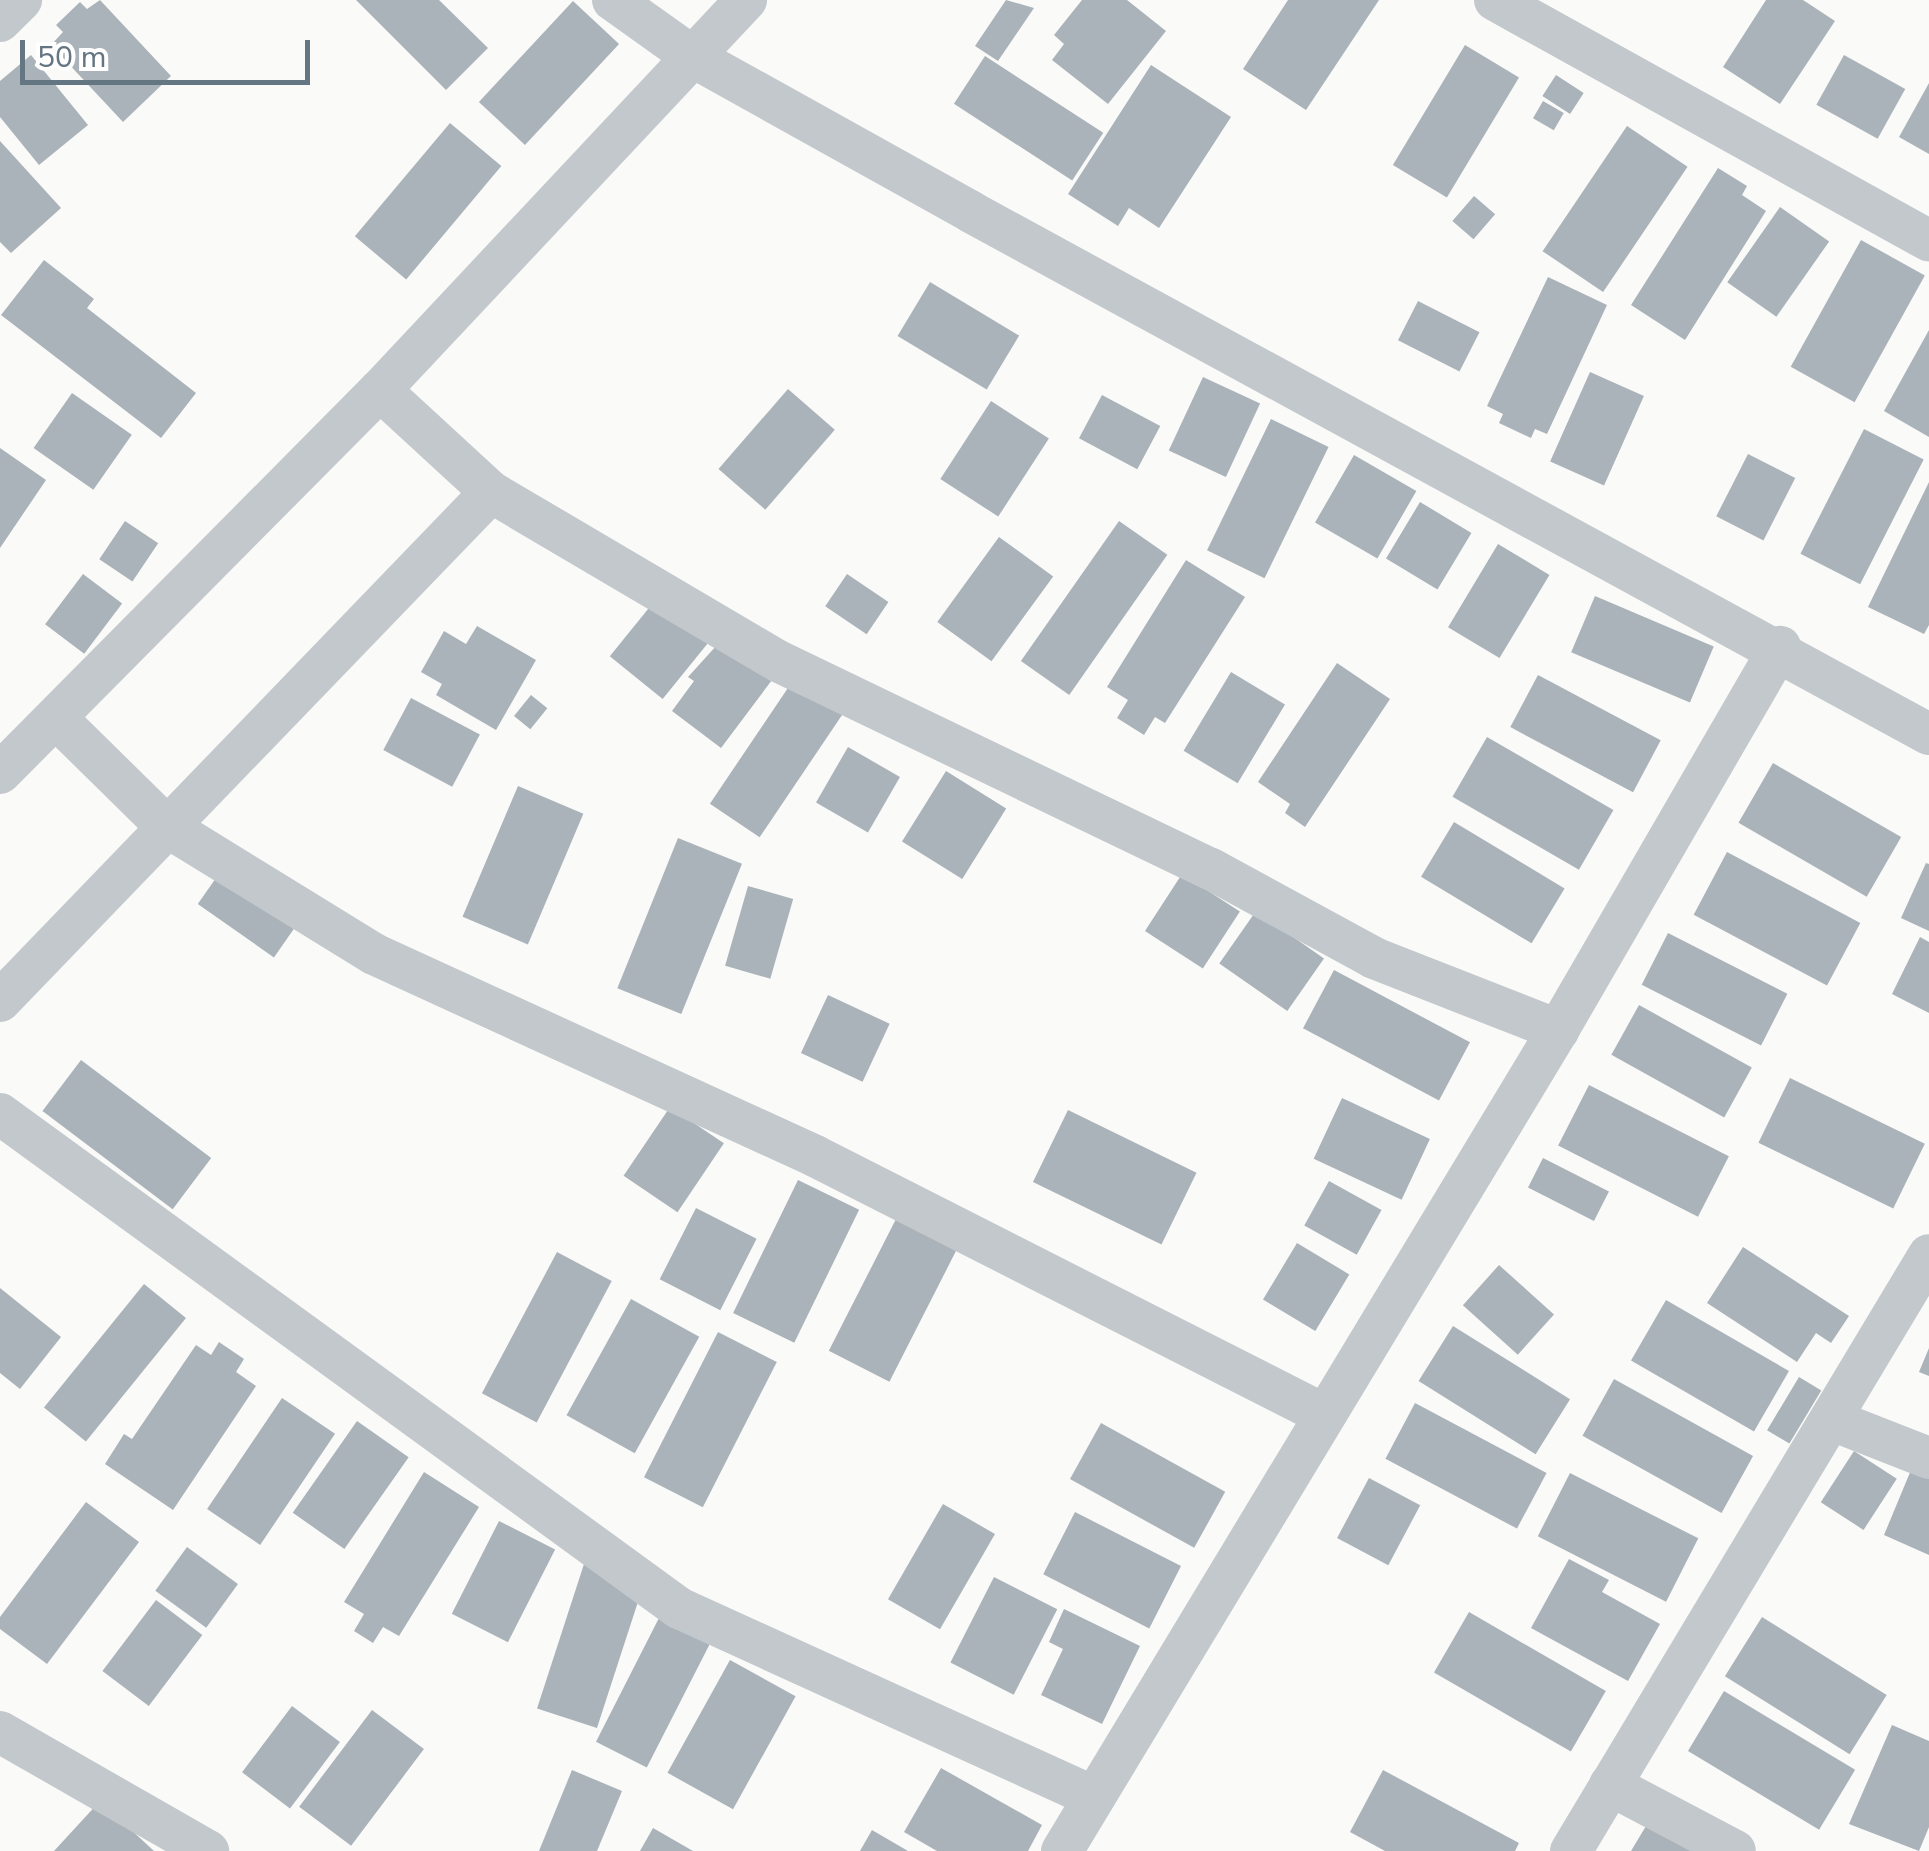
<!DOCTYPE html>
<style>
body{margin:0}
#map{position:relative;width:1929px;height:1851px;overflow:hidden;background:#fafaf8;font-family:"Nunito Sans",sans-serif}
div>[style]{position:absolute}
.building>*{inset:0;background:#aab3b9;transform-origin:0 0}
.street>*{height:42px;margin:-21px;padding:0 21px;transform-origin:21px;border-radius:21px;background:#c3c8cc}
span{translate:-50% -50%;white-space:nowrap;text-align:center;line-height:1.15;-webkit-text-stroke:10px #fff;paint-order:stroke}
.scale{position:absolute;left:20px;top:40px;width:290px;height:45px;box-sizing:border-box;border:5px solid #657683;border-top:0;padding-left:12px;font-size:30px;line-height:35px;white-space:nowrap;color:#657683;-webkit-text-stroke:8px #fff;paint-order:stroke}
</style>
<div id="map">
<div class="building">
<div style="clip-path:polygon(100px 0,171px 76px,123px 122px,51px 45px,63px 32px,56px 25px,80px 2px,87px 9px)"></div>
<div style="clip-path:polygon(356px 0,439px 0,488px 48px,446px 90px)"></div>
<div style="clip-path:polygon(1006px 0,1034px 8px,998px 61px,975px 46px)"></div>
<div style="clip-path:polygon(1082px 0,1127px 0,1166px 31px,1108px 104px,1052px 60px,1064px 44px,1054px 35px)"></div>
<div style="clip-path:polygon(1288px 0,1379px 0,1306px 110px,1243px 69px)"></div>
<div style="clip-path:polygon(1766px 0,1803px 0,1835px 21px,1780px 104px,1723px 67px)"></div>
<div style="left:573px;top:1px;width:63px;height:138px;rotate:43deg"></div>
<div style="left:1465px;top:45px;width:63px;height:140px;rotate:31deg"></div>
<div style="clip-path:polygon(31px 55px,88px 125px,39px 165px,0 117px,0 81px)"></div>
<div style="left:1844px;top:55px;width:70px;height:57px;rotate:29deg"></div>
<div style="left:985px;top:56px;width:141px;height:57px;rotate:33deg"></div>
<div style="clip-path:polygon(1151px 65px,1231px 117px,1159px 228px,1129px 208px,1118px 226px,1068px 194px)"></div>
<div style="left:1556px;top:75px;width:33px;height:25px;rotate:33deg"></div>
<div style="clip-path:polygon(1929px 83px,1929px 154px,1899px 137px)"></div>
<div style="left:1543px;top:101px;width:24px;height:20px;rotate:30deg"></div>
<div style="left:450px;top:123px;width:67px;height:148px;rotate:40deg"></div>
<div style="left:1627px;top:126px;width:73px;height:151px;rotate:34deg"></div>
<div style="clip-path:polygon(0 141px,61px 208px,11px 253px,0 242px)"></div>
<div style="clip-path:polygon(1718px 168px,1747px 186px,1742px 195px,1766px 211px,1685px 340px,1631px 305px)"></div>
<div style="left:1474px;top:196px;width:28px;height:33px;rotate:41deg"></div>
<div style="left:1780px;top:207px;width:60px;height:92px;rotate:35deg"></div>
<div style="left:1861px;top:240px;width:73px;height:145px;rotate:29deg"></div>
<div style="clip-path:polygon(44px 260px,94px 299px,87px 308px,196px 393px,161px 438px,1px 315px)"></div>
<div style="clip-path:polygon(1548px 277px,1607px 305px,1547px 434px,1535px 429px,1531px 438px,1499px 423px,1503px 414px,1487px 406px)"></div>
<div style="left:930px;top:282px;width:104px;height:63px;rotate:31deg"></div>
<div style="left:1418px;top:301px;width:69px;height:44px;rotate:27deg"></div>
<div style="clip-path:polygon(1929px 330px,1929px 437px,1884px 411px)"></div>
<div style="left:1590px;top:372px;width:59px;height:98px;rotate:24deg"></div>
<div style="left:1203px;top:377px;width:63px;height:81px;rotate:25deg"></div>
<div style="left:788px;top:389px;width:62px;height:106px;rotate:41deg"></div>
<div style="left:72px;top:393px;width:73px;height:67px;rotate:35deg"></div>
<div style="left:1102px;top:395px;width:66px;height:49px;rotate:28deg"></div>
<div style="left:991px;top:401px;width:69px;height:93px;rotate:33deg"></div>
<div style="left:1271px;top:419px;width:64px;height:146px;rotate:26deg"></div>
<div style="left:1864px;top:429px;width:67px;height:140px;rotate:27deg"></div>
<div style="clip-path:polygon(0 448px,46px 480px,0 548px)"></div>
<div style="left:1748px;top:454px;width:53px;height:70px;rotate:27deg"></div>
<div style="left:1354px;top:455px;width:72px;height:78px;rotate:30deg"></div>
<div style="clip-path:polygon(1929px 482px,1929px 625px,1924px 634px,1868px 607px)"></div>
<div style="left:1420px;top:502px;width:60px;height:66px;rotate:31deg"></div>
<div style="left:125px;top:521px;width:40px;height:46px;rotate:34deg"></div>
<div style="left:1119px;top:521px;width:59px;height:171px;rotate:35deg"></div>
<div style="left:999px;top:537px;width:67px;height:105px;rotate:36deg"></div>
<div style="left:1498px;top:544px;width:60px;height:97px;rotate:31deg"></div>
<div style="clip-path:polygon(1186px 560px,1245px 597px,1165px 723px,1155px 717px,1144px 735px,1117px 718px,1128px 700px,1107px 687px)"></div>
<div style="left:83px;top:574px;width:49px;height:63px;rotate:37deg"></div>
<div style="left:847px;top:574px;width:50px;height:39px;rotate:34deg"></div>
<div style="left:1595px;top:596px;width:129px;height:61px;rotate:23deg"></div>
<div style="left:657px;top:598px;width:68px;height:75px;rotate:39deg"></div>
<div style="clip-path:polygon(477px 626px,536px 660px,496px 730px,436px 695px,442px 684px,421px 672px,444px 631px,466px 644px)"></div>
<div style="clip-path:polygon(727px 634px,778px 672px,721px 748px,672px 711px,694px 681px,688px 677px)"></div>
<div style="clip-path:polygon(1337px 663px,1390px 699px,1305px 827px,1285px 813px,1290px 804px,1258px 782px)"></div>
<div style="left:1231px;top:672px;width:63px;height:92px;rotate:31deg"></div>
<div style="left:1538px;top:675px;width:139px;height:59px;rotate:28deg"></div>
<div style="left:796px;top:676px;width:60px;height:154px;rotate:34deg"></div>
<div style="left:531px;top:695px;width:21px;height:27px;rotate:39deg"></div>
<div style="left:411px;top:698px;width:78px;height:59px;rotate:28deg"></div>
<div style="left:1487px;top:737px;width:146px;height:69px;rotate:30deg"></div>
<div style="left:848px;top:747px;width:60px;height:64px;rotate:30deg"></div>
<div style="left:1773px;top:763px;width:148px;height:69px;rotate:30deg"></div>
<div style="left:946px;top:771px;width:71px;height:83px;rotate:32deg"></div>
<div style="left:518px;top:786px;width:71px;height:142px;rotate:23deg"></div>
<div style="left:1454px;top:822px;width:129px;height:64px;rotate:31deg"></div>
<div style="left:678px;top:838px;width:69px;height:162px;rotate:22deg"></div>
<div style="left:1727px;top:852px;width:151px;height:71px;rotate:28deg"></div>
<div style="clip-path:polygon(1926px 863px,1929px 864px,1929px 931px,1901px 918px)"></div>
<div style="left:223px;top:868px;width:93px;height:44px;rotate:35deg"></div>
<div style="left:1182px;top:874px;width:69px;height:68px;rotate:33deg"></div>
<div style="left:748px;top:886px;width:47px;height:83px;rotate:16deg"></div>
<div style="left:1256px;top:911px;width:83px;height:64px;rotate:35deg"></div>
<div style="left:1668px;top:933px;width:134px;height:58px;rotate:27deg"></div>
<div style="clip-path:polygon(1920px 937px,1929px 942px,1929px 1013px,1892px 994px)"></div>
<div style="left:1334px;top:970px;width:154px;height:66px;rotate:28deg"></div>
<div style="left:828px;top:995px;width:68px;height:64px;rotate:25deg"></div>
<div style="left:1639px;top:1005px;width:129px;height:57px;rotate:29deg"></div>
<div style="left:81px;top:1060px;width:163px;height:64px;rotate:37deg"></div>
<div style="left:1790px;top:1078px;width:150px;height:72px;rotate:26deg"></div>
<div style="left:1589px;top:1085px;width:157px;height:68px;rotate:27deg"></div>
<div style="left:1342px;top:1098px;width:97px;height:67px;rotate:25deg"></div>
<div style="left:670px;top:1107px;width:65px;height:83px;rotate:34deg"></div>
<div style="left:1068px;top:1110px;width:143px;height:80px;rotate:26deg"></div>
<div style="left:1543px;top:1158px;width:74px;height:33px;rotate:27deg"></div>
<div style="left:798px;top:1180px;width:68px;height:148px;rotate:26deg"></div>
<div style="left:1329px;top:1181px;width:60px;height:51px;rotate:29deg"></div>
<div style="left:696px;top:1208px;width:68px;height:80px;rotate:27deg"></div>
<div style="left:896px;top:1219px;width:68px;height:148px;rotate:27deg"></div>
<div style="left:1297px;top:1243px;width:61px;height:66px;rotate:31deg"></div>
<div style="clip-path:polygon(1743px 1247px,1849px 1316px,1831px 1343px,1816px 1333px,1797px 1362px,1707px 1303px)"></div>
<div style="left:557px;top:1252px;width:62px;height:160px;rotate:28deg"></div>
<div style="left:1499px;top:1265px;width:74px;height:54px;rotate:42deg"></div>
<div style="left:144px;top:1284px;width:54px;height:159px;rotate:39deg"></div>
<div style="clip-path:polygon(0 1288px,61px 1337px,20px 1389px,0 1373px)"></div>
<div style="left:631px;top:1299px;width:78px;height:133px;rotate:29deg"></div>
<div style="left:1666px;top:1300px;width:142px;height:70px;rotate:30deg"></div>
<div style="left:1453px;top:1326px;width:138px;height:65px;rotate:32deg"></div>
<div style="left:718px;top:1332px;width:66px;height:163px;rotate:27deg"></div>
<div style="clip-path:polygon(219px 1342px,244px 1359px,236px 1372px,256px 1386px,173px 1510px,105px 1464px,124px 1434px,132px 1439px,196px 1345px,211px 1355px)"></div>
<div style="clip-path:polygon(1929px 1348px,1929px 1376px,1919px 1372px)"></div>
<div style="left:1799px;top:1377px;width:26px;height:62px;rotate:31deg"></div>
<div style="left:1614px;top:1379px;width:159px;height:65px;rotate:29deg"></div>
<div style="left:282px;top:1398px;width:64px;height:134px;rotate:34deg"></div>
<div style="left:1415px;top:1403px;width:149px;height:63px;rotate:28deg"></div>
<div style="left:357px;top:1421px;width:63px;height:112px;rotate:35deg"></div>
<div style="left:1101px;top:1423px;width:142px;height:64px;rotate:29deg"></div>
<div style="left:1854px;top:1451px;width:51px;height:61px;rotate:33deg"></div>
<div style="clip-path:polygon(1911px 1470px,1929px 1478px,1929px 1555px,1884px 1535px)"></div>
<div style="clip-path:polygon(424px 1472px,479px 1507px,399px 1636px,383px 1627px,373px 1643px,354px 1631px,364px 1614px,344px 1602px)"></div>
<div style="left:1570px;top:1473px;width:144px;height:71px;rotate:27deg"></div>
<div style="left:1369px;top:1478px;width:58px;height:68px;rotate:28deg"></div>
<div style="clip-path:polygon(86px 1502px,139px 1542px,47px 1664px,0 1629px,0 1617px)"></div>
<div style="left:943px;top:1504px;width:60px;height:110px;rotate:30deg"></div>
<div style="left:1075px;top:1512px;width:119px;height:70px;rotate:27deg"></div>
<div style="left:499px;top:1521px;width:63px;height:104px;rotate:27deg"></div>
<div style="left:187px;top:1547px;width:63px;height:54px;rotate:36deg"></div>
<div style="clip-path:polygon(1569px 1559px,1609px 1580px,1602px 1592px,1660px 1624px,1628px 1681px,1531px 1628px)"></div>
<div style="left:584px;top:1564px;width:63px;height:152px;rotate:18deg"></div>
<div style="left:994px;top:1577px;width:71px;height:96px;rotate:27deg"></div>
<div style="left:156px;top:1600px;width:58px;height:89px;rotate:37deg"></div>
<div style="clip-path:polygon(1064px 1609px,1140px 1646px,1102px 1724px,1041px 1695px,1063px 1649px,1049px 1642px)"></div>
<div style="left:1469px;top:1612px;width:158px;height:70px;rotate:30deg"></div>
<div style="left:660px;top:1616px;width:57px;height:141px;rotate:27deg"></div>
<div style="left:1762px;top:1617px;width:147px;height:70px;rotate:32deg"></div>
<div style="left:730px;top:1660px;width:75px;height:129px;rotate:29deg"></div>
<div style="left:1724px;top:1691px;width:153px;height:70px;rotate:31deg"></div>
<div style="left:292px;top:1706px;width:60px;height:83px;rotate:37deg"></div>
<div style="left:372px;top:1710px;width:65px;height:121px;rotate:37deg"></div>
<div style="clip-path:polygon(1892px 1725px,1929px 1741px,1929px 1827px,1919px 1851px,1849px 1824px)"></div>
<div style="clip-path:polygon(941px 1768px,1042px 1825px,1028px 1851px,937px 1851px,904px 1832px)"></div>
<div style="clip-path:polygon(572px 1770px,622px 1791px,597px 1851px,539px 1851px)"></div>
<div style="clip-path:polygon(1383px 1770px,1519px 1843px,1515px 1851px,1385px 1851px,1350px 1832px)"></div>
<div style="clip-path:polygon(100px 1801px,154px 1851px,54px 1851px)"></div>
<div style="clip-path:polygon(1649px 1821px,1702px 1851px,1631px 1851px)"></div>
<div style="clip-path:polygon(653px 1828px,693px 1851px,640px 1851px)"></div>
<div style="clip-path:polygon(872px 1830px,908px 1851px,860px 1851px)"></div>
</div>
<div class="street">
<div style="left:613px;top:0;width:98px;rotate:35.5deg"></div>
<div style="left:693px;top:57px;width:318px;rotate:29.1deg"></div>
<div style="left:971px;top:212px;width:1091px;rotate:28.59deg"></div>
<div style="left:1495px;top:0;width:496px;rotate:29deg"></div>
<div style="left:0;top:21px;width:30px;rotate:-45deg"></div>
<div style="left:380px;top:390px;width:151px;rotate:42.6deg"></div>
<div style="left:491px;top:492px;width:335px;rotate:30.5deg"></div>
<div style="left:780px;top:662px;width:478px;rotate:25.7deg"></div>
<div style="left:1211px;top:869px;width:186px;rotate:28.6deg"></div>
<div style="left:1374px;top:958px;width:198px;rotate:21.4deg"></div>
<div style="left:56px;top:718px;width:154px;rotate:44.5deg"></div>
<div style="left:166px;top:826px;width:244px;rotate:31.6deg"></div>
<div style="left:374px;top:954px;width:485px;rotate:24.6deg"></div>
<div style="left:815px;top:1156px;width:568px;rotate:26.93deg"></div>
<div style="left:0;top:773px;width:540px;rotate:-45.23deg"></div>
<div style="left:380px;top:390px;width:535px;rotate:-46.82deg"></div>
<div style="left:0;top:1001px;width:707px;rotate:-46.03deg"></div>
<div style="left:0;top:1114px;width:840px;rotate:36.04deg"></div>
<div style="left:679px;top:1608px;width:452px;rotate:24.5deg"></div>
<div style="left:1832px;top:1420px;width:104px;rotate:21.4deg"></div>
<div style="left:0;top:1732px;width:240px;rotate:29.8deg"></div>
<div style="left:1610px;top:1785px;width:141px;rotate:27.8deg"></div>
<div style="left:1062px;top:1851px;width:959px;rotate:-58.86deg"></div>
<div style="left:1558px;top:1030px;width:443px;rotate:-59.9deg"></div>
<div style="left:1571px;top:1851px;width:695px;rotate:-59.01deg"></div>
</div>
<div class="scale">50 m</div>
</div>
